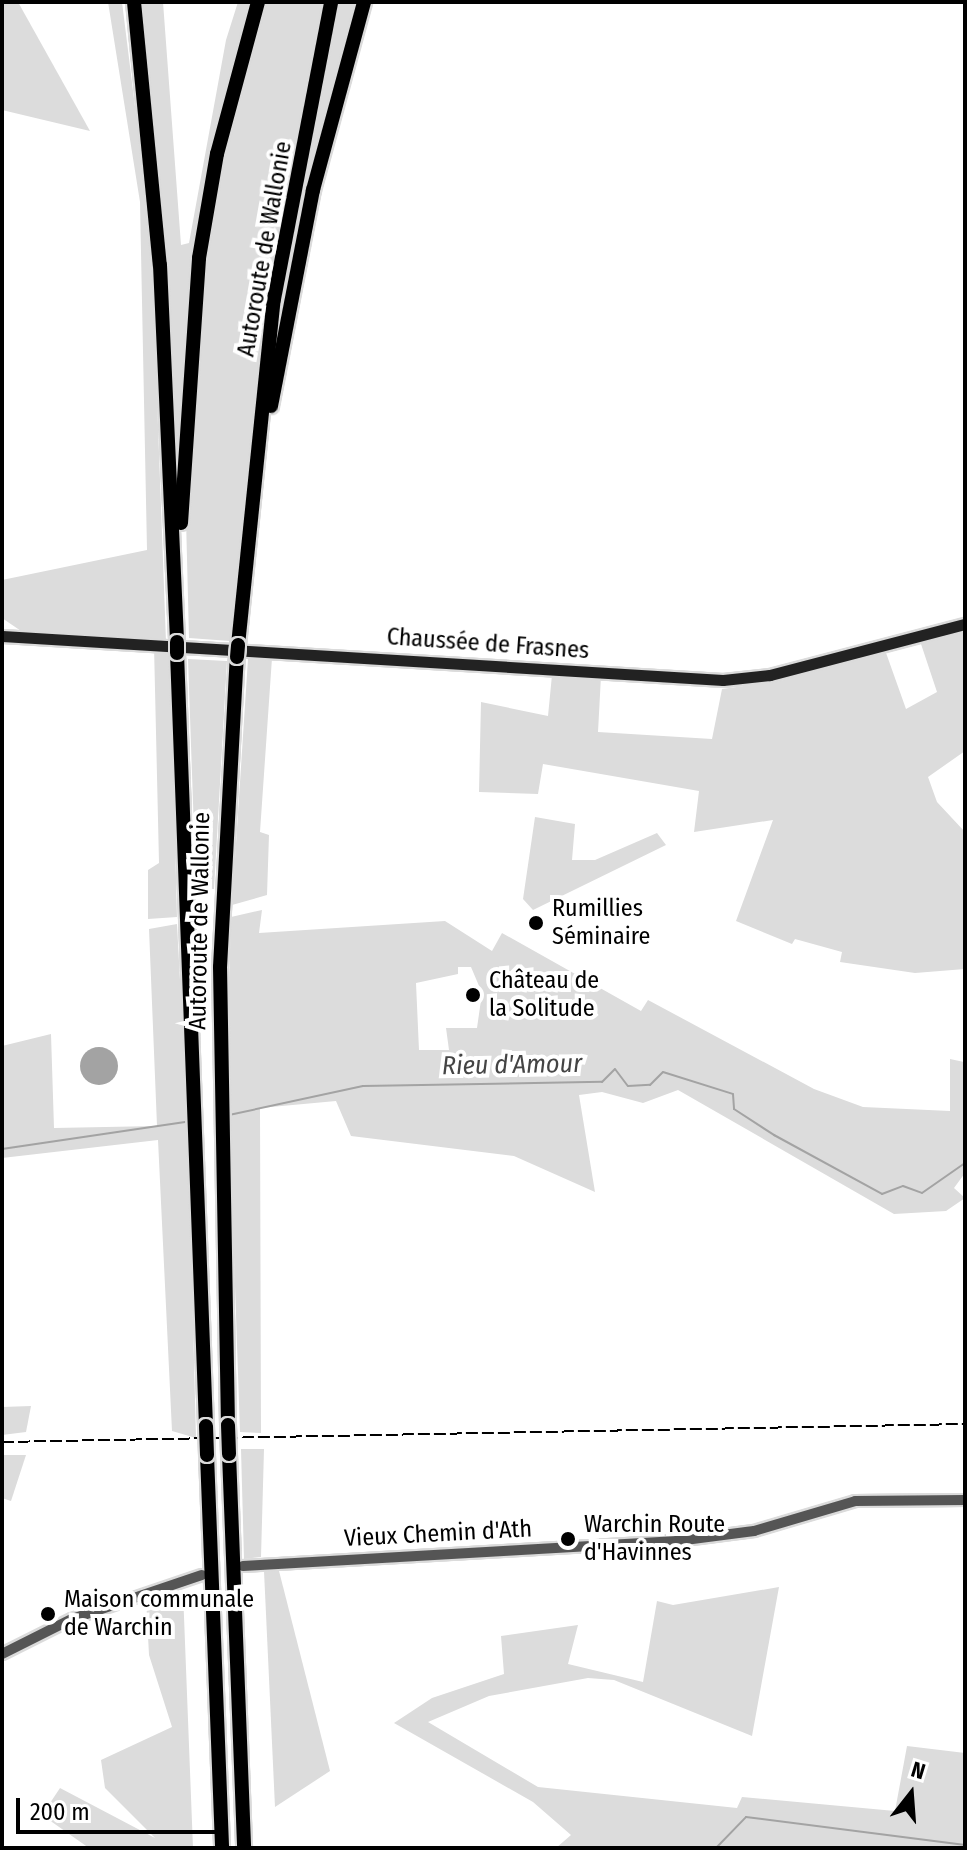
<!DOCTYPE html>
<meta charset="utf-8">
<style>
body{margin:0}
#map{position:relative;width:967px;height:1850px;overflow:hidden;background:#fff;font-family:"Fira Sans Condensed",sans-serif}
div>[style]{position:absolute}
.green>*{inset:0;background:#dcdcdc}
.water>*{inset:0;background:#a3a3a3}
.round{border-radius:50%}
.stream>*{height:2px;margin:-1px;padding:0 1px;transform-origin:1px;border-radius:1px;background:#a3a3a3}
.roads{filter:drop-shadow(2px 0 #dbdbdb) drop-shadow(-2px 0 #dbdbdb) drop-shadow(0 2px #dbdbdb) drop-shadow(0 -2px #dbdbdb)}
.tertiary>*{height:10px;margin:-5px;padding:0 5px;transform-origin:5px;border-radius:5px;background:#555}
.secondary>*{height:11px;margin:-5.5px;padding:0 5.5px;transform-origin:5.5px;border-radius:5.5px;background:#222}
.motorway>*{height:14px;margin:-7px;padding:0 7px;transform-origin:7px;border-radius:7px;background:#000}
.rail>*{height:2px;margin-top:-1px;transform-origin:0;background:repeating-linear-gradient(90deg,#000 0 12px,transparent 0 16px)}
.bridges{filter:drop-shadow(2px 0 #dbdbdb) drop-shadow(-2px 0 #dbdbdb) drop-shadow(0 2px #dbdbdb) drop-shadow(0 -2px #dbdbdb)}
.motorway-bridge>*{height:14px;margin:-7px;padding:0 7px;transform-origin:7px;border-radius:7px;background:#000}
.dots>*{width:22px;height:22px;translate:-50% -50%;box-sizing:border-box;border:4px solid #fff;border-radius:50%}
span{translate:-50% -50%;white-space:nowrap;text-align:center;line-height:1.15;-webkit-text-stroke:8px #fff;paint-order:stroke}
.street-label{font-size:24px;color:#000}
.poi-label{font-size:24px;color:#000}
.left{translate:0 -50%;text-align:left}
.water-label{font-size:26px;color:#444;font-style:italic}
.frame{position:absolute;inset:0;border:4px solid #000;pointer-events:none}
.north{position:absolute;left:871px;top:1754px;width:80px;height:80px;-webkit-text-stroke:6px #fff;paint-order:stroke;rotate:17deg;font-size:22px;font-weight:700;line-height:32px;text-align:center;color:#000}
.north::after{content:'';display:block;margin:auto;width:28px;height:36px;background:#000;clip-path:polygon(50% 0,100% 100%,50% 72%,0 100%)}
.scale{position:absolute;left:16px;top:1798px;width:204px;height:36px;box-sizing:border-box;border:4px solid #000;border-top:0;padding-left:10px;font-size:24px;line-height:28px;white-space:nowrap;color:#000;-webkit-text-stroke:6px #fff;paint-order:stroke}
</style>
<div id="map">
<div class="green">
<div style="clip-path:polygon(2px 2px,18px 2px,90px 131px,2px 110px)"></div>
<div style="clip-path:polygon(108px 2px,122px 2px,151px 235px,166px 642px,21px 631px,2px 618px,2px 580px,147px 550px,140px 202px)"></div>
<div style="clip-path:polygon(140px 2px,163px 2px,181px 245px,189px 243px,226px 40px,238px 2px,251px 2px,197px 221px,176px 458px,165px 246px)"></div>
<div style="clip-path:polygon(265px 2px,324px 2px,264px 323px,230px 641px,189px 638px,185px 479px,203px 258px,223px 147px)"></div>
<div style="clip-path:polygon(339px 2px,359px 2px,274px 359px,287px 267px)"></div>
<div style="clip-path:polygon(965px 631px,965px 751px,928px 777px,937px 802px,965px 832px,965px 969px,915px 973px,840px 962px,842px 952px,795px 939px,792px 944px,736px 921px,773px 820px,694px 832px,699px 791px,543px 764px,538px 794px,479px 792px,481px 702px,548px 716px,552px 675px,601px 676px,598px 732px,712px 739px,722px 689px,780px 681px,885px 650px,906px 709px,937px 692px,920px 641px)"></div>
<div style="clip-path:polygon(154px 646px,170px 647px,177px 917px,148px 919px,148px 870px,159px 863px)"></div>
<div style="clip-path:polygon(272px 658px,260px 832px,269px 835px,267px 895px,232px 905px,248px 659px)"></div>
<div style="clip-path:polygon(188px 659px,227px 661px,214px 889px,196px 888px)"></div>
<div style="clip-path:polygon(535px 817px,575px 824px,572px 860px,595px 860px,657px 833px,666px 845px,533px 910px,523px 899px)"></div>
<div style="clip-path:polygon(evenodd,262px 910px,259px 933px,445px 921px,492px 951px,502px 933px,641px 1011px,648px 1000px,814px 1089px,863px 1107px,950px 1111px,950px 1059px,964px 1062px,965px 1173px,954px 1188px,965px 1198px,946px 1211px,894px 1214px,678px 1090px,643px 1103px,602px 1092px,579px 1095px,595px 1192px,514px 1156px,351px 1136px,336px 1101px,260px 1108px,261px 1433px,240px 1432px,227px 1052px,231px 917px,262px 910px,458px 967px,471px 967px,482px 993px,477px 1028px,446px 1028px,449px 1050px,419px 1050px,416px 983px,458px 974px,458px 967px)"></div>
<div style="clip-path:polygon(177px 924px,188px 1128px,196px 1438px,172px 1431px,158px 1140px,2px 1158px,2px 1046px,51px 1034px,54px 1128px,157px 1126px,149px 929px)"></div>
<div style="clip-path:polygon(31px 1406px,26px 1432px,2px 1435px,2px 1407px)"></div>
<div style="clip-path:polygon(241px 1449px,264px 1449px,261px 1557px,244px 1559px)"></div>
<div style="clip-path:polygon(2px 1455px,26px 1455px,11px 1501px,2px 1498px)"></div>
<div style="clip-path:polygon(278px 1567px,330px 1771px,275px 1807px,264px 1571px)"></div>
<div style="clip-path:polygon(779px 1587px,752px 1736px,614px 1680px,588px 1678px,489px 1696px,428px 1722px,538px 1787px,737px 1808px,742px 1797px,895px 1811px,907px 1746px,965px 1753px,965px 1848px,556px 1848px,571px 1835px,533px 1802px,394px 1723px,432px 1698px,504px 1674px,501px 1636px,578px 1625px,568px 1664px,643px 1682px,657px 1601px,673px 1605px)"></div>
<div style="clip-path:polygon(183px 1591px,193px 1848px,89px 1848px,42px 1815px,60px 1788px,155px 1838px,105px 1788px,101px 1760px,172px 1727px,149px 1655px,146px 1598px)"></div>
</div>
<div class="water">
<div class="round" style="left:80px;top:1047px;width:38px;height:38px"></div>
</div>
<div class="stream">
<div style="left:229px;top:1115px;width:137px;rotate:-12.2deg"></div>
<div style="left:363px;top:1086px;width:239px;rotate:-1deg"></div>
<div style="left:602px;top:1082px;width:18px;rotate:-45deg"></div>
<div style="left:615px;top:1069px;width:21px;rotate:53deg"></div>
<div style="left:628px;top:1086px;width:22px;rotate:-3deg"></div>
<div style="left:650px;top:1085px;width:18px;rotate:-45deg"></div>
<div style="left:663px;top:1072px;width:73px;rotate:17.4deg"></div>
<div style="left:733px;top:1094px;width:15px;rotate:86deg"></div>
<div style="left:734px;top:1109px;width:48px;rotate:33deg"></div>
<div style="left:774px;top:1135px;width:123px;rotate:28.6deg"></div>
<div style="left:882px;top:1194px;width:22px;rotate:-21deg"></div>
<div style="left:903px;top:1186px;width:20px;rotate:20deg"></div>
<div style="left:922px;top:1193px;width:52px;rotate:-34.9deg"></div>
<div style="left:2px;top:1149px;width:185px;rotate:-8.4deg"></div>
<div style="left:564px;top:1848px;width:29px"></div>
<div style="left:694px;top:1848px;width:12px"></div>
<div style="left:716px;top:1848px;width:43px;rotate:-45.9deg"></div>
<div style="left:746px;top:1817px;width:221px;rotate:7.3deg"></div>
</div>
<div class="roads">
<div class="tertiary">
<div style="left:243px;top:1566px;width:435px;rotate:-3.3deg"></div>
<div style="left:677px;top:1541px;width:78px;rotate:-7.4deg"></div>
<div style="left:754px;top:1531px;width:105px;rotate:-16.5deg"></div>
<div style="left:855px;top:1501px;width:110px;rotate:-0.5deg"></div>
<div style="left:2px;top:1654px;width:78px;rotate:-26.6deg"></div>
<div style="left:72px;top:1619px;width:137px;rotate:-18.7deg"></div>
</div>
<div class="secondary">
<div style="left:2px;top:636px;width:722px;rotate:3.49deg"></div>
<div style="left:723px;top:680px;width:47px;rotate:-6.1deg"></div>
<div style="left:770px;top:675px;width:202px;rotate:-14.7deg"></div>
</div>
<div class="motorway">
<div style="left:134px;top:2px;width:264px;rotate:84.4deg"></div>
<div style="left:160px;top:265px;width:377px;rotate:87.4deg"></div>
<div style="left:271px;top:406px;width:220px;rotate:-79deg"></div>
<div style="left:313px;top:190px;width:195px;rotate:-74.8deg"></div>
<div style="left:181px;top:523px;width:266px;rotate:-86.1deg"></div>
<div style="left:199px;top:258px;width:106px;rotate:-80.2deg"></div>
<div style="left:217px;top:154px;width:157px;rotate:-74.9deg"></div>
<div style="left:238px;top:645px;width:348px;rotate:-84.1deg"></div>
<div style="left:274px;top:299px;width:302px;rotate:-79.1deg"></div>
<div style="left:177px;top:653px;width:774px;rotate:87.85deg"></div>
<div style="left:228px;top:1425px;width:458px;rotate:-91deg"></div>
<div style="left:220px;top:967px;width:310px;rotate:-86.9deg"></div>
<div style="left:229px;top:1454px;width:394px;rotate:87.8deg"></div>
<div style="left:207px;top:1455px;width:393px;rotate:87.8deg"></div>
</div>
</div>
<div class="rail">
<div style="left:2px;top:1442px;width:963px;rotate:-1.07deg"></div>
</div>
<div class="bridges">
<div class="motorway-bridge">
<div style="left:177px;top:642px;width:11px;rotate:90deg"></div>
<div style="left:237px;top:657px;width:12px;rotate:-85deg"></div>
<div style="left:228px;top:1425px;width:29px;rotate:88deg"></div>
<div style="left:206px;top:1426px;width:29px;rotate:88deg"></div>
</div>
</div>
<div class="dots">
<div style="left:536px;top:923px;background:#000"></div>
<div style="left:473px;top:995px;background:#000"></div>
<div style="left:568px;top:1539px;background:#000"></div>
<div style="left:48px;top:1614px;background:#000"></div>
</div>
<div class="street-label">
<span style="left:265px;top:249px;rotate:-80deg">Autoroute de Wallonie</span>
<span style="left:488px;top:644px;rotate:4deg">Chaussée de Frasnes</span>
<span style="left:200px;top:921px;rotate:-89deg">Autoroute de Wallonie</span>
<span style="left:438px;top:1534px;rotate:-3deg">Vieux Chemin d'Ath</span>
</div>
<div class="poi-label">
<span class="left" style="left:552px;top:923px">Rumillies<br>Séminaire</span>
<span class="left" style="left:489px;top:995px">Château de<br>la Solitude</span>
<span class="left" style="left:584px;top:1539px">Warchin Route<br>d'Havinnes</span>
<span class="left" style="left:64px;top:1614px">Maison communale<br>de Warchin</span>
</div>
<div class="water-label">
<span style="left:512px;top:1065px;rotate:-1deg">Rieu d'Amour</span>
</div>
<div class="frame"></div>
<div class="north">N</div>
<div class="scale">200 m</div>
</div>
